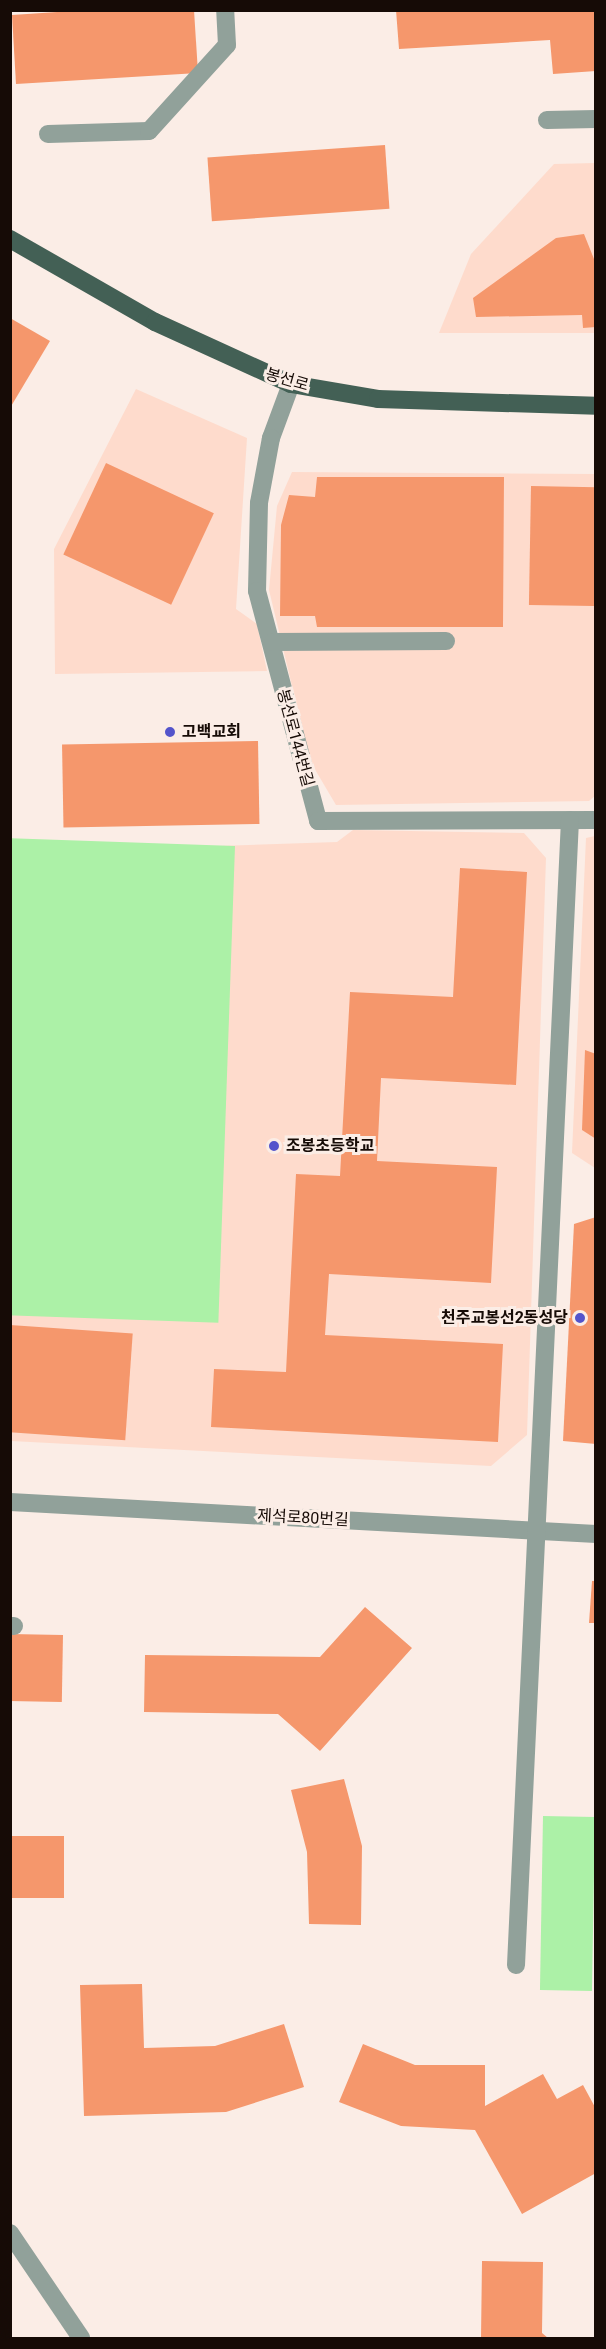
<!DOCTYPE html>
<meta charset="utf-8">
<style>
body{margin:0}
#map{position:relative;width:606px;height:2349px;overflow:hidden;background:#fbede6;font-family:Roboto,"Noto Sans KR",sans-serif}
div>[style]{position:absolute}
.built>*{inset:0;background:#fedbcc}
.green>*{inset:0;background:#acf1a7;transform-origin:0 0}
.building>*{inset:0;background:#f5976c;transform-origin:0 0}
.minor>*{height:18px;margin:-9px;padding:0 9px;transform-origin:9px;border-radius:9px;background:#91a19a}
.major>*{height:18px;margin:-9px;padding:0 9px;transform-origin:9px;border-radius:9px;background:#436055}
.dots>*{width:16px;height:16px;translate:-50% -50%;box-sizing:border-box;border:3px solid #fbede6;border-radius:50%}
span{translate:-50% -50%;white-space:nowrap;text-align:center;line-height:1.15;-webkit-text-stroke:6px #fbede6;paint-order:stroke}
.street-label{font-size:16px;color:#160b06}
.poi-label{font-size:16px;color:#160b06;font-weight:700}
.left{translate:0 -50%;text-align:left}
.right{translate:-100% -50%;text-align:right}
.frame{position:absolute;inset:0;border:12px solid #160b06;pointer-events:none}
</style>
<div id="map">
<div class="built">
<div style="clip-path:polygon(595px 163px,595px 333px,439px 333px,471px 254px,554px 164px)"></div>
<div style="clip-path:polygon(136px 389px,247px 438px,236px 609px,257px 624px,267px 671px,55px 674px,54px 549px)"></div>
<div style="clip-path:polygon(292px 472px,595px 474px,595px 796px,589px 801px,336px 805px,310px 761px,269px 590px,277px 506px)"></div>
<div style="clip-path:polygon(353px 830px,524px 833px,546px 858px,527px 1435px,491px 1466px,11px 1441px,10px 853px,337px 842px)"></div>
<div style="clip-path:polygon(595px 836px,595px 1168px,572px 1153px,586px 838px)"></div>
</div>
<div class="green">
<div style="left:235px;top:846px;width:477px;height:224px;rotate:92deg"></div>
<div style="left:543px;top:1816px;width:52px;height:174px;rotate:1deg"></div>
</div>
<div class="building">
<div style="clip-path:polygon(87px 10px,194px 10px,198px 73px,16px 84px,12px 15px)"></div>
<div style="clip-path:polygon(396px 10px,596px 10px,596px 71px,553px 74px,550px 40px,399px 49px)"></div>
<div style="left:385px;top:145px;width:64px;height:178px;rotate:86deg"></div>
<div style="clip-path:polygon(584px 234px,596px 264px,596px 327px,583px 328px,582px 315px,476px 317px,473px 298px,556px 238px)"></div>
<div style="clip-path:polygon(10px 318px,50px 341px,10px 408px)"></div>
<div style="left:106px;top:463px;width:119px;height:101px;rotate:25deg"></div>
<div style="clip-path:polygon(317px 477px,504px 477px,503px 627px,317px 627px,315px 616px,280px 616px,281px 525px,289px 495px,315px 497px)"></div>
<div style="left:531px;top:486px;width:65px;height:119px;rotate:1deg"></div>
<div style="left:258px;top:741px;width:83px;height:196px;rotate:89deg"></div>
<div style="clip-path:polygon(460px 868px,527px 872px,516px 1085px,381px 1078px,377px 1161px,497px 1167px,491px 1283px,329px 1274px,325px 1335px,503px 1344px,498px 1442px,211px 1427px,214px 1369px,286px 1372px,296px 1174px,340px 1176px,350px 992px,453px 997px)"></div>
<div style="clip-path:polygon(585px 1050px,596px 1054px,596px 1139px,582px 1130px)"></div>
<div style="clip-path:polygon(596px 1217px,596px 1444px,563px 1441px,574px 1224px)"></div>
<div style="left:10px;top:1325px;width:123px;height:107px;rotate:4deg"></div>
<div style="clip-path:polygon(592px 1581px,596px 1581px,596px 1623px,589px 1623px)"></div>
<div style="clip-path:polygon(365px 1607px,412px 1648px,320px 1751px,278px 1714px,144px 1712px,145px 1655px,320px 1657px)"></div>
<div style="left:10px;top:1634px;width:53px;height:67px;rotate:1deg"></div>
<div style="clip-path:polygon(344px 1779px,362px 1846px,361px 1925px,309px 1924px,307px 1852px,291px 1790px)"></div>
<div style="left:10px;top:1836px;width:54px;height:62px"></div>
<div style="clip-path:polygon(142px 1984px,144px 2048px,215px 2046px,284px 2024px,304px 2087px,226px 2112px,84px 2116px,80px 1985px)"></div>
<div style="clip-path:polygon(363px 2044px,415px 2065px,485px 2065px,485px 2106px,543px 2074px,557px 2099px,583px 2085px,596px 2109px,596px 2173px,522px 2214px,475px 2130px,401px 2126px,339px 2102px)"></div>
<div style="clip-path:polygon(482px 2261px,543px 2262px,542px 2333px,548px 2338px,481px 2338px)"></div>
</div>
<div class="minor">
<div style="left:547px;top:120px;width:49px;rotate:-1.2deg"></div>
<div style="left:48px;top:134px;width:101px;rotate:-1.7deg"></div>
<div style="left:149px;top:131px;width:116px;rotate:-47.8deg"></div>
<div style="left:227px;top:45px;width:35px;rotate:-93deg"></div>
<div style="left:291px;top:384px;width:58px;rotate:110.3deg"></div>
<div style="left:271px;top:438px;width:66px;rotate:100.5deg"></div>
<div style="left:259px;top:503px;width:88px;rotate:91.3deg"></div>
<div style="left:257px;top:591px;width:238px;rotate:75.1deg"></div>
<div style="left:318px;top:821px;width:278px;rotate:-0.2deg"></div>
<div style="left:273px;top:642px;width:173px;rotate:-0.3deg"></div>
<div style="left:10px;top:1502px;width:587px;rotate:3.13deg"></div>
<div style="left:10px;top:1626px;width:4px"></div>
<div style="left:516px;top:1965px;width:1146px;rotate:-87.3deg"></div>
<div style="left:10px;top:2233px;width:127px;rotate:55.9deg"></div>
</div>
<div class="major">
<div style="left:10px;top:239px;width:167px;rotate:29.8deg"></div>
<div style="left:155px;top:322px;width:149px;rotate:24.5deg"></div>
<div style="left:291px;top:384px;width:88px;rotate:9.8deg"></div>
<div style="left:378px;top:399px;width:218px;rotate:1.8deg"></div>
</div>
<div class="dots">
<div style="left:170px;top:732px;background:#5454cb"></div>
<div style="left:274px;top:1146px;background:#5454cb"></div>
<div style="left:580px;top:1318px;background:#5454cb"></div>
</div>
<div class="street-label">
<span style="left:287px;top:380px;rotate:16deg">봉선로</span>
<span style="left:295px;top:738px;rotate:75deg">봉선로144번길</span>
<span style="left:303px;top:1518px;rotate:3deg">제석로80번길</span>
</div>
<div class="poi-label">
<span class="left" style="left:182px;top:732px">고백교회</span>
<span class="left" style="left:286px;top:1146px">조봉초등학교</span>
<span class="right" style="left:568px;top:1318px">천주교봉선2동성당</span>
</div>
<div class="frame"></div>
</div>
